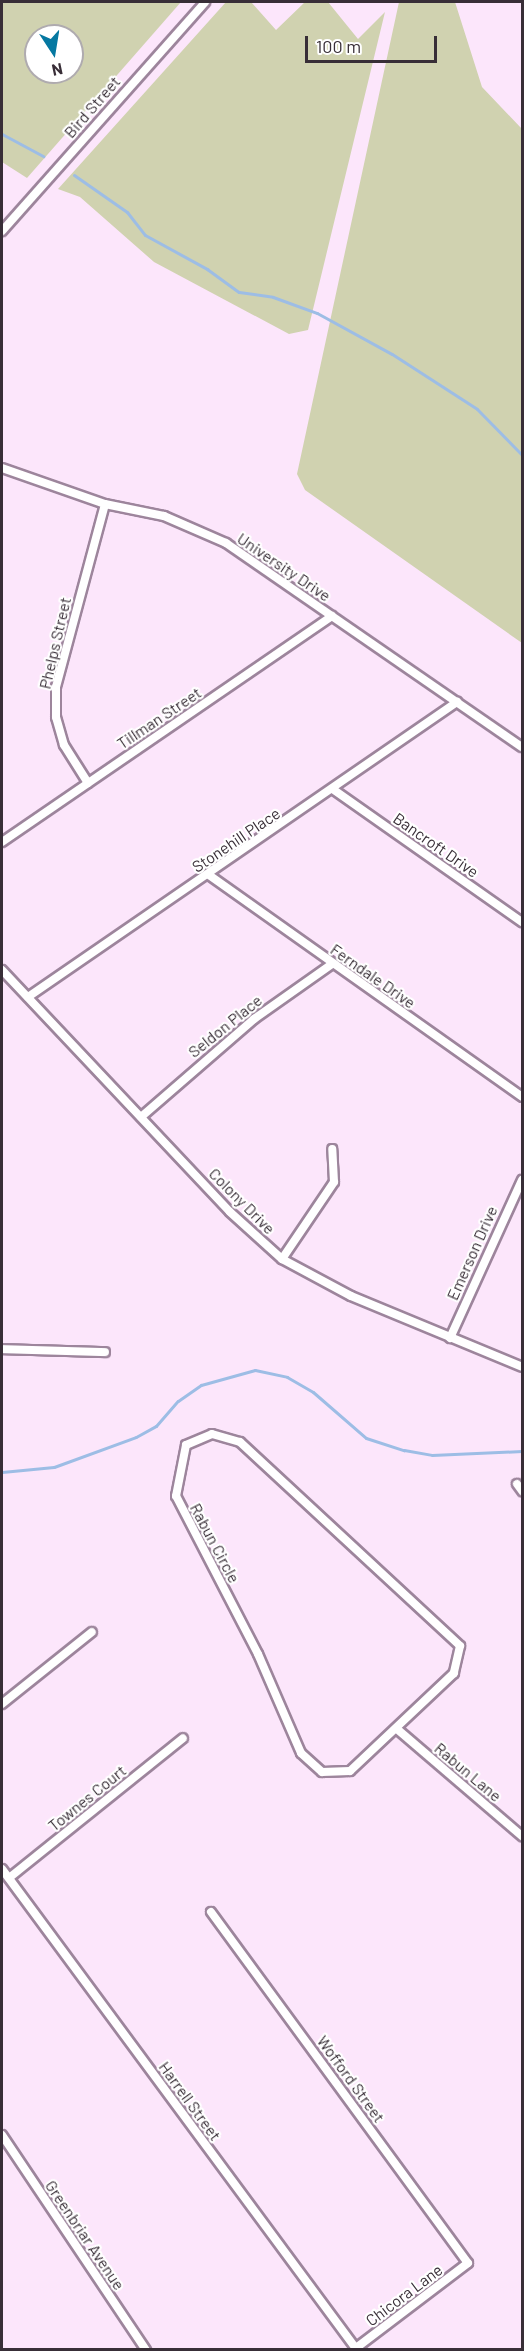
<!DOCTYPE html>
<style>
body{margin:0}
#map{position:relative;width:524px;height:2351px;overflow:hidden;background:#fce6fb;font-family:Barlow,sans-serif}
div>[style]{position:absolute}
.green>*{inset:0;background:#d0d2b0}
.stream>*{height:3px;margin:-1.5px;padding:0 1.5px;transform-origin:1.5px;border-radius:1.5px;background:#9dbde5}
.roads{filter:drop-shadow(2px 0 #9d859c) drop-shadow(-2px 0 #9d859c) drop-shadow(0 2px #9d859c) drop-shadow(0 -2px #9d859c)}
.street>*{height:8px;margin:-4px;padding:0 4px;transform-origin:4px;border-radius:4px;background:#fff}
span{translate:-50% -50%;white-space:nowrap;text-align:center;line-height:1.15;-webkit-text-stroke:4.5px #fff;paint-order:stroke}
.street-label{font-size:16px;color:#382e37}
.frame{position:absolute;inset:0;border:3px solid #382e37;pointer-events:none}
.north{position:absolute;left:24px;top:24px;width:60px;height:60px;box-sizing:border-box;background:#fff;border:2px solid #afabaf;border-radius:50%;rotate:168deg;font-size:16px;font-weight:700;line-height:24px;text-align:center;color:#382e37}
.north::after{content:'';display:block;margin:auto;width:21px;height:27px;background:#0578a1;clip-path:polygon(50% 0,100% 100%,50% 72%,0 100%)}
.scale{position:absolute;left:305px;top:36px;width:132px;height:27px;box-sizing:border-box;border:3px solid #382e37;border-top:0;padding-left:8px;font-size:18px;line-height:21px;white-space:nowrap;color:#382e37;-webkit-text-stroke:4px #fff;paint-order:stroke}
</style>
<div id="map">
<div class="green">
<div style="clip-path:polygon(evenodd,2px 2px,181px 2px,27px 178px,2px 162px,2px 2px,36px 36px,72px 36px,72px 72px,36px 72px,36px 36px)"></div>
<div style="clip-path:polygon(226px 2px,251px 2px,276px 30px,305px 2px,328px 2px,358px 39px,385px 12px,308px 330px,289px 334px,154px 262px,80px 197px,58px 189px)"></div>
<div style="clip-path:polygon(399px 2px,455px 2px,482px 87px,522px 129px,522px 643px,305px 490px,297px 474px)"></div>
</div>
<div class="stream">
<div style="left:2px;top:134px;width:47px;rotate:28.2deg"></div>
<div style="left:74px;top:175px;width:65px;rotate:34.9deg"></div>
<div style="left:127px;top:212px;width:29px;rotate:52deg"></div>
<div style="left:145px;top:235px;width:71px;rotate:28.7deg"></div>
<div style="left:207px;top:269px;width:39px;rotate:36deg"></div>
<div style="left:239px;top:292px;width:34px;rotate:8deg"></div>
<div style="left:273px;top:297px;width:47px;rotate:20deg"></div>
<div style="left:317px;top:313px;width:85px;rotate:28.7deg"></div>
<div style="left:392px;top:354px;width:101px;rotate:32.9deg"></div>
<div style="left:477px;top:409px;width:64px;rotate:45.6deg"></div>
<div style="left:2px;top:1472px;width:52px;rotate:-5.5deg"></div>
<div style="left:54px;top:1467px;width:87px;rotate:-20.1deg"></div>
<div style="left:136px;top:1437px;width:23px;rotate:-29deg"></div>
<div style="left:156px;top:1426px;width:33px;rotate:-49deg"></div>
<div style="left:178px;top:1401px;width:28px;rotate:-35deg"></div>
<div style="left:201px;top:1385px;width:56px;rotate:-15.5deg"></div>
<div style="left:255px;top:1370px;width:33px;rotate:12deg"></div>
<div style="left:287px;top:1377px;width:30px;rotate:30deg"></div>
<div style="left:313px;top:1392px;width:70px;rotate:41deg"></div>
<div style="left:366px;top:1438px;width:40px;rotate:18deg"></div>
<div style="left:404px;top:1450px;width:28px;rotate:10deg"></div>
<div style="left:432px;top:1455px;width:90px;rotate:-2.5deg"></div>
</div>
<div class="roads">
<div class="street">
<div style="left:2px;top:231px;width:306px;rotate:-48.4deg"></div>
<div style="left:2px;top:468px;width:109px;rotate:19.3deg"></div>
<div style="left:105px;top:504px;width:60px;rotate:11.5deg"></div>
<div style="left:164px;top:516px;width:68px;rotate:23.5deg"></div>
<div style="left:226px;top:543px;width:359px;rotate:34.6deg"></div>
<div style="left:88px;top:783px;width:45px;rotate:-122.3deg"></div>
<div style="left:64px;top:745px;width:29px;rotate:-106deg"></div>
<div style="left:56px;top:717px;width:30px;rotate:-90deg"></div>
<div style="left:56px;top:687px;width:189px;rotate:-75deg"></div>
<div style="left:334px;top:790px;width:230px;rotate:35.1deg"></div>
<div style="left:2px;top:842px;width:400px;rotate:-34.4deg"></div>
<div style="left:209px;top:875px;width:384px;rotate:35.3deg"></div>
<div style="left:2px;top:970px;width:332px;rotate:46.7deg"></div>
<div style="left:230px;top:1212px;width:70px;rotate:42.1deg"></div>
<div style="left:282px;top:1259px;width:78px;rotate:28.2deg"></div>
<div style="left:351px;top:1296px;width:185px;rotate:22.5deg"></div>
<div style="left:28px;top:997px;width:521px;rotate:-34.51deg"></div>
<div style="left:141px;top:1117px;width:150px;rotate:-40.9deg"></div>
<div style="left:254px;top:1019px;width:95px;rotate:-35.2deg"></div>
<div style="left:282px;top:1259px;width:93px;rotate:-56deg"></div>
<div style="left:334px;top:1182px;width:33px;rotate:-93deg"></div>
<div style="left:450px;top:1338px;width:174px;rotate:-65.5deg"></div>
<div style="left:2px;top:1349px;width:103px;rotate:1.7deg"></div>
<div style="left:212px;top:1434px;width:29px;rotate:16deg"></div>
<div style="left:240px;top:1442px;width:300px;rotate:42.8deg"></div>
<div style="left:460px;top:1646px;width:28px;rotate:103deg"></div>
<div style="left:454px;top:1673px;width:143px;rotate:136.7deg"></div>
<div style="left:350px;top:1771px;width:28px;rotate:178deg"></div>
<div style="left:322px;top:1772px;width:28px;rotate:-138deg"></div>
<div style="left:301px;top:1753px;width:108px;rotate:-113.5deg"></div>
<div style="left:258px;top:1654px;width:178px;rotate:-117.4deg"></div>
<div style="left:176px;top:1496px;width:52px;rotate:-78.9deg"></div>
<div style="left:186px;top:1445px;width:28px;rotate:-23deg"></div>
<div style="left:517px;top:1484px;width:9px;rotate:54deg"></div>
<div style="left:2px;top:1704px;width:115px;rotate:-38.7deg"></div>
<div style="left:397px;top:1729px;width:165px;rotate:40.6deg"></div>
<div style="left:2px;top:1869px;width:598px;rotate:53.57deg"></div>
<div style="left:9px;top:1878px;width:223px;rotate:-38.8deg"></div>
<div style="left:211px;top:1912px;width:435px;rotate:53.8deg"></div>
<div style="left:468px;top:2263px;width:141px;rotate:142.8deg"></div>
<div style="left:2px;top:2135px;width:259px;rotate:56.2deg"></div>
</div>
</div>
<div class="street-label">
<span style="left:92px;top:107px;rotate:-49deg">Bird Street</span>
<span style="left:284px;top:567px;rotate:34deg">University Drive</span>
<span style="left:55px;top:643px;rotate:-77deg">Phelps Street</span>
<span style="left:159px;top:718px;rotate:-34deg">Tillman Street</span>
<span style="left:236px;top:840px;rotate:-34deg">Stonehill Place</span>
<span style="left:436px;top:845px;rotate:35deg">Bancroft Drive</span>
<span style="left:373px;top:976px;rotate:35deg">Ferndale Drive</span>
<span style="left:225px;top:1026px;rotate:-39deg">Seldon Place</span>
<span style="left:242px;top:1201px;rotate:45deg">Colony Drive</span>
<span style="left:472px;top:1253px;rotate:-66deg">Emerson Drive</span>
<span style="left:215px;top:1543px;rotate:62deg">Rabun Circle</span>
<span style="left:468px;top:1772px;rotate:40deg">Rabun Lane</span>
<span style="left:87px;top:1798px;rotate:-39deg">Townes Court</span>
<span style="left:351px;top:2079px;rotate:54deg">Wofford Street</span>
<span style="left:190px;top:2101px;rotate:54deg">Harrell Street</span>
<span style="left:85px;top:2235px;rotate:56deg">Greenbriar Avenue</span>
<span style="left:404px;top:2295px;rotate:-37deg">Chicora Lane</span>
</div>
<div class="frame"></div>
<div class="north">N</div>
<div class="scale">100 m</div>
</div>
